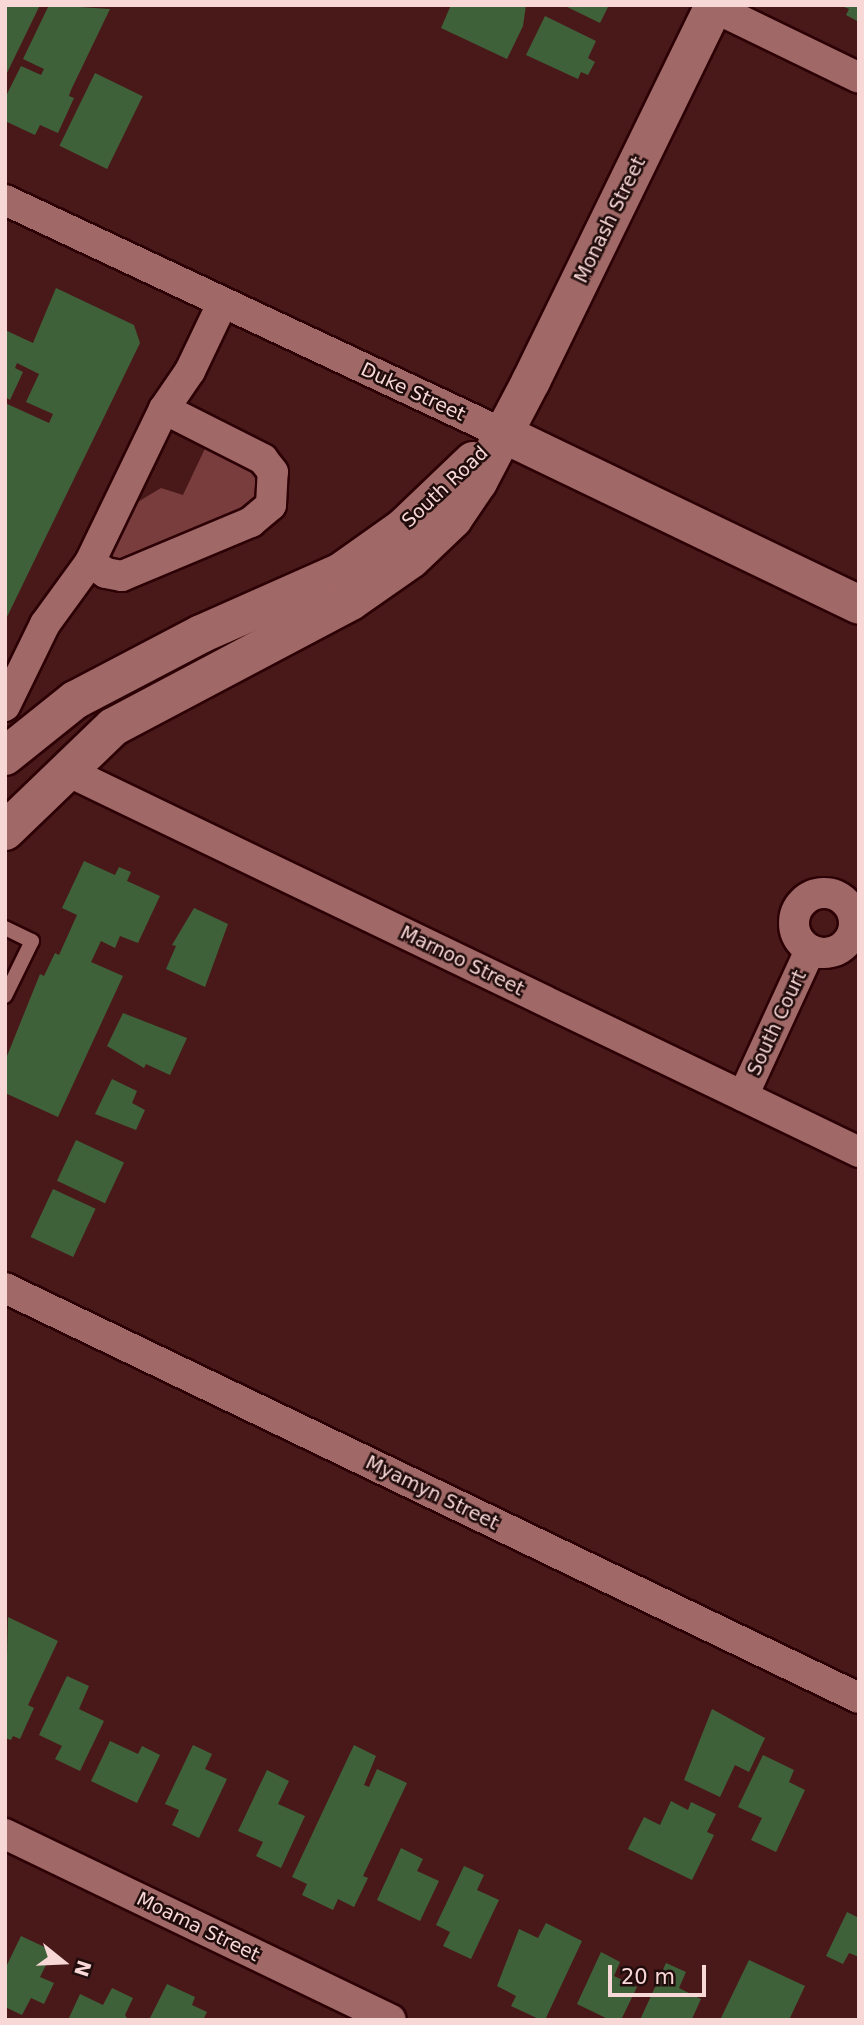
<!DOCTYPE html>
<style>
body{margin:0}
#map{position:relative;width:864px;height:2025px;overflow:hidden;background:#49191a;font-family:"DejaVu Sans",sans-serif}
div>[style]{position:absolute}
.green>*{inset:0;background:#793d3d}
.building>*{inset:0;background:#3f613a;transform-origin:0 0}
.roads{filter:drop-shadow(2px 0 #2c0105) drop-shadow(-2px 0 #2c0105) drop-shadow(0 2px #2c0105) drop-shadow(0 -2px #2c0105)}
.lane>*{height:14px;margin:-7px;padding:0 7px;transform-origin:7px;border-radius:7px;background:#a06866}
.street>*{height:30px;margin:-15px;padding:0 15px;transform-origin:15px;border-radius:15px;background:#a06866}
.street>.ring{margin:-15px;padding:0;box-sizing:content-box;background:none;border:30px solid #a06866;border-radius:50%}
.secondary>*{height:38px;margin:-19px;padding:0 19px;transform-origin:19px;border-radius:19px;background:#a06866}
span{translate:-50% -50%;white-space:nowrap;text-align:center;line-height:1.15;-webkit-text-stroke:5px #210c0c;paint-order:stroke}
.street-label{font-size:19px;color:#f8d8d6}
.frame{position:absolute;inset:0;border:7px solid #f8d8d6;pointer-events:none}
.north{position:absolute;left:28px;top:1927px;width:70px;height:70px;-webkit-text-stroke:5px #210c0c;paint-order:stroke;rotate:108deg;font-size:19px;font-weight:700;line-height:28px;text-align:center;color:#f8d8d6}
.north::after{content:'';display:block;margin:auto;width:24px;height:32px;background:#f8d8d6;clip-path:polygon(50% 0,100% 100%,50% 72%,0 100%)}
.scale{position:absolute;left:608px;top:1965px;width:98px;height:32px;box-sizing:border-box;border:4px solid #f8d8d6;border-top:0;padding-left:9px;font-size:21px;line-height:24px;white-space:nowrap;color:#f8d8d6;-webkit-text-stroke:5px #210c0c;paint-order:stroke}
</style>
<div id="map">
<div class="green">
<div style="clip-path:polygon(209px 440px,261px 473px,256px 505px,119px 561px,113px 559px,110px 554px,131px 506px,161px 488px,183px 495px)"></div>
</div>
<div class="building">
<div style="clip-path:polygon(5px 5px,40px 5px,5px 77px)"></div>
<div style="clip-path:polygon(49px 5px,110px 9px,71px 90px,69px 96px,74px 98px,58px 133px,40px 125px,35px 135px,5px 121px,5px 98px,21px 66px,41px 75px,44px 69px,23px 59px)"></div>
<div style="clip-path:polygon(451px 5px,526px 5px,523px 26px,507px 59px,441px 28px)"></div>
<div style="clip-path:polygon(563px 5px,609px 5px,600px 23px)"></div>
<div style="clip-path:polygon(840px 5px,859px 5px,859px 22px,846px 15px,849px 9px)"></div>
<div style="clip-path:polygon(545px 16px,596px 41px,588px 58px,595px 62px,588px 75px,581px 72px,578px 79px,526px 55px)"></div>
<div style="left:95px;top:73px;width:53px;height:81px;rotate:26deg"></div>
<div style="clip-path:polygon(56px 288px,134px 325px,140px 343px,5px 621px,5px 403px,49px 423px,53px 414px,26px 402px,39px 374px,17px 363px,15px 368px,23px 372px,10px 400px,5px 397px,5px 330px,33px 343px)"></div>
<div style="clip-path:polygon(84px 861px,115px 875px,119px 867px,131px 872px,127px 881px,160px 896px,138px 943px,120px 936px,115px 948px,101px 941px,91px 962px,123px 976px,58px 1117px,5px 1093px,5px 1061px,40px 974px,44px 976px,55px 953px,59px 955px,77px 915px,62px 908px)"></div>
<div style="clip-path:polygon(194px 908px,228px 924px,205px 987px,166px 969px,176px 946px,172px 945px)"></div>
<div style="clip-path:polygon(123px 1013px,187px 1038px,170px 1075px,146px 1064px,144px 1068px,107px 1046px)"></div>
<div style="clip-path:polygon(112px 1079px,137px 1091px,132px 1103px,145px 1110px,136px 1130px,95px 1114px)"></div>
<div style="left:76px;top:1140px;width:53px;height:45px;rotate:25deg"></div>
<div style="left:53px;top:1189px;width:47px;height:53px;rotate:25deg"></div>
<div style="clip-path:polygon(8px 1617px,58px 1641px,28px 1705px,34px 1708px,20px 1739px,13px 1736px,11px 1740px,5px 1738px)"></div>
<div style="clip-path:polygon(67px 1676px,89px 1686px,79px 1709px,104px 1721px,80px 1771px,55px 1759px,62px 1746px,39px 1735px)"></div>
<div style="clip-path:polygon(712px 1709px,765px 1738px,749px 1772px,735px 1765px,720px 1797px,684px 1780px)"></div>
<div style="clip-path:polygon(110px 1741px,138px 1754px,142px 1746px,160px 1755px,137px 1803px,91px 1781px)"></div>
<div style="clip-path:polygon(193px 1745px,212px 1754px,205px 1769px,227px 1779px,199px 1838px,172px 1825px,179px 1810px,165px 1804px)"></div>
<div style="clip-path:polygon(354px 1745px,376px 1756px,364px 1785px,369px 1787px,377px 1769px,407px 1783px,363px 1876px,368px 1878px,354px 1907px,338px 1899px,333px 1910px,302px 1895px,307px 1884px,292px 1877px)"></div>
<div style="clip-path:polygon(763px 1755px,794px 1770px,789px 1782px,805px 1790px,776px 1852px,751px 1840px,762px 1818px,738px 1807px)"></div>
<div style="clip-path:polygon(267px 1770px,289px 1781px,278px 1804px,305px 1816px,281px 1868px,256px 1856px,263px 1842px,238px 1831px)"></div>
<div style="clip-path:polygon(671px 1801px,688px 1810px,691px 1802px,716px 1814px,707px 1832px,714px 1835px,692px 1880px,628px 1849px,644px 1817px,660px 1825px)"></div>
<div style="clip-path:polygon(401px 1848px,423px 1859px,417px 1871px,439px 1881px,420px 1921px,377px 1900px)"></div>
<div style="clip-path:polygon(464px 1866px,484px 1875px,477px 1890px,499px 1900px,471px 1959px,443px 1946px,450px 1932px,436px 1925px)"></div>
<div style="clip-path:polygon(847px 1912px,859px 1918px,859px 1957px,849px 1953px,843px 1964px,826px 1956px)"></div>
<div style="clip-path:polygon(546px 1923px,582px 1941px,545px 2020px,541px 2020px,511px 2006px,516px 1996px,497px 1986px,519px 1929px,538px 1938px)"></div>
<div style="clip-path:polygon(21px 1936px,53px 1951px,40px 1977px,54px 1983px,44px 2004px,31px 1998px,22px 2015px,5px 2007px,5px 1969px)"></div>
<div style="clip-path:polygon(601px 1952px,620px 1962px,614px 1976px,637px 1987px,621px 2020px,610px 2020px,577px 2004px)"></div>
<div style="clip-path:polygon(749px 1960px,805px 1986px,789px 2020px,720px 2020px)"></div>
<div style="clip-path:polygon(666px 1963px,686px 1972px,679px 1988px,701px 1999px,692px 2019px,640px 2020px)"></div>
<div style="clip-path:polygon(167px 1984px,195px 1997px,192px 2005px,207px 2012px,203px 2020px,149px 2020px)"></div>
<div style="clip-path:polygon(112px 1988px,133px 1998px,125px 2015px,128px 2020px,68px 2020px,80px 1994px,103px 2005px)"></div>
</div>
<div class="roads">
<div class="lane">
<div style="left:5px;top:928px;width:30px;rotate:26deg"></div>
<div style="left:32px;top:941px;width:61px;rotate:116.1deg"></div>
</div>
<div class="street">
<div style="left:713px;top:7px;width:162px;rotate:25.9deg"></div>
<div style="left:5px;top:200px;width:549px;rotate:25.12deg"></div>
<div style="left:90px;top:562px;width:19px;rotate:35deg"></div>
<div style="left:106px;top:573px;width:16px;rotate:11deg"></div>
<div style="left:122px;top:576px;width:140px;rotate:-22.7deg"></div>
<div style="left:251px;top:522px;width:26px;rotate:-40deg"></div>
<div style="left:271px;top:505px;width:33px;rotate:-87deg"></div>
<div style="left:273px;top:472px;width:16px;rotate:-128deg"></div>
<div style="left:263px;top:459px;width:111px;rotate:-153.2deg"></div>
<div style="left:5px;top:706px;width:91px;rotate:-64deg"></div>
<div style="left:45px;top:624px;width:77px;rotate:-54deg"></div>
<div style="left:90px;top:562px;width:170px;rotate:-64.2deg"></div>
<div style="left:164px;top:409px;width:46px;rotate:-55.6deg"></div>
<div style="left:190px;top:371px;width:74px;rotate:-64.5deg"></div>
<div style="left:65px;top:770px;width:881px;rotate:25.69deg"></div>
<div class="ring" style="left:794px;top:893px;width:30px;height:30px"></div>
<div style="left:743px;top:1096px;width:161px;rotate:-65.3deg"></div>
<div style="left:5px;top:1288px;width:947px;rotate:25.65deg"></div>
<div style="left:5px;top:1834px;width:428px;rotate:25.7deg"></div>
</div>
<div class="secondary">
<div style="left:502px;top:433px;width:396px;rotate:25.7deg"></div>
<div style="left:5px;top:756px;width:90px;rotate:-38.7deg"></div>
<div style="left:75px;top:700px;width:142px;rotate:-27.6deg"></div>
<div style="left:201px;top:634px;width:153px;rotate:-23.9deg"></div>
<div style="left:341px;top:572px;width:76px;rotate:-35.4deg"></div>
<div style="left:403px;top:528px;width:97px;rotate:-43.7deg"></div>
<div style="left:5px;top:831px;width:150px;rotate:-43.9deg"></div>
<div style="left:113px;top:727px;width:269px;rotate:-27.9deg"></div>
<div style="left:351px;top:601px;width:73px;rotate:-35deg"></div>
<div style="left:411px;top:559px;width:58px;rotate:-43.6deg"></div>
<div style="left:453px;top:519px;width:45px;rotate:-56deg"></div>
<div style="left:478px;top:482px;width:114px;rotate:-62.3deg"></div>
<div style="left:531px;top:381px;width:418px;rotate:-64deg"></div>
</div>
</div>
<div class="street-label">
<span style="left:610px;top:220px;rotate:-64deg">Monash Street</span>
<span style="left:413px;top:392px;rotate:25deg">Duke Street</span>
<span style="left:445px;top:487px;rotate:-43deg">South Road</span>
<span style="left:462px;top:961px;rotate:26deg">Marnoo Street</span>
<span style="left:777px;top:1023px;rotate:-65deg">South Court</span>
<span style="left:432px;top:1493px;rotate:26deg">Myamyn Street</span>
<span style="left:198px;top:1927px;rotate:26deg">Moama Street</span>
</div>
<div class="frame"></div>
<div class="north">N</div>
<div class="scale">20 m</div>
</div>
